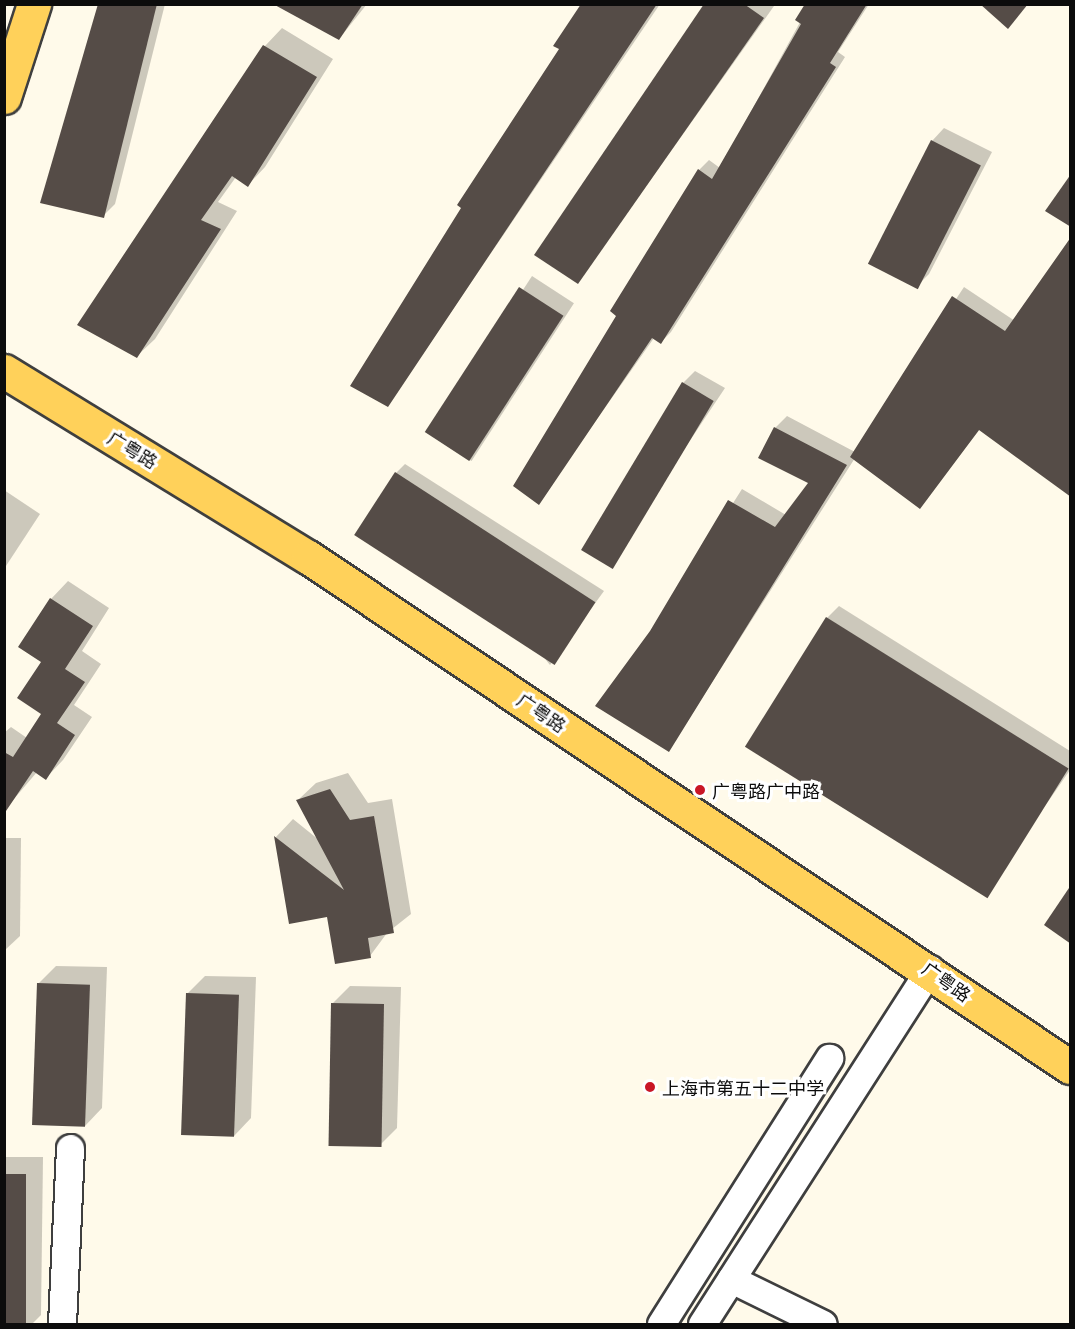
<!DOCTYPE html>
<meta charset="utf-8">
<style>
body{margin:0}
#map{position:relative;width:1075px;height:1329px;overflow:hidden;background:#fffaea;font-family:Georgia,"Noto Sans SC",serif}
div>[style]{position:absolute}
.shadow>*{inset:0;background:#0003;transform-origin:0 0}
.building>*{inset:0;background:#554c47;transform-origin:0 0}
.roads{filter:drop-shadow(2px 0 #3f3f3f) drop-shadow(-2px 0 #3f3f3f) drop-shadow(0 2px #3f3f3f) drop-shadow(0 -2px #3f3f3f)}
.minor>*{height:27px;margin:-13.5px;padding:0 13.5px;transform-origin:13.5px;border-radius:13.5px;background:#fff}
.major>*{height:33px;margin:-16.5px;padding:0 16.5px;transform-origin:16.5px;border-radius:16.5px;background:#ffd15a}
.dots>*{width:16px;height:16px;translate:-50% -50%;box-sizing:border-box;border:3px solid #fff;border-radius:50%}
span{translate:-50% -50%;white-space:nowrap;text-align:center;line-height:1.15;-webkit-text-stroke:6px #fff;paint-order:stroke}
.street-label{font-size:18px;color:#0c0c0c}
.poi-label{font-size:18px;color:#0c0c0c}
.left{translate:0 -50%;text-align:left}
.frame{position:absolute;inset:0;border:6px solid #0c0c0c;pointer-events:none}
</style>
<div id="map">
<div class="shadow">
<div style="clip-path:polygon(100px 4px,165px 4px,115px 204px,103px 216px)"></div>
<div style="clip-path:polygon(289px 4px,367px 4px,339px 39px)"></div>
<div style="clip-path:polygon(583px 4px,660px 4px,388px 405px,561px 49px)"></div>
<div style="clip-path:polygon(706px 4px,774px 6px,578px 282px)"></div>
<div style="clip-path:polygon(810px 4px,869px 4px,838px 52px,845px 57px,671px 332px,661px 342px,654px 338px,538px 503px,618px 315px,699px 170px,709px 160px,720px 168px)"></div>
<div style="clip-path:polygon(282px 28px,333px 59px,265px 167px,248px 185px,236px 177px,218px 202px,237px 211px,155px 339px,137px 356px,265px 46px)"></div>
<div style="clip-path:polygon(944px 128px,992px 152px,929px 274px,916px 287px,932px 141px)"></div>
<div style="left:532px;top:276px;width:50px;height:188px;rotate:33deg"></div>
<div style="clip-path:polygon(964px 287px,1015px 321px,980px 429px,920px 507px,855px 458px,669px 750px,651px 632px,742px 489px,786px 515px,810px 482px,775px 428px,787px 416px,855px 452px)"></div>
<div style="clip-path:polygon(695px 371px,725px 388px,607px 565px,683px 383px)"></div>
<div style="clip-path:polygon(405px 464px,604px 591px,550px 665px,396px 473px)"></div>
<div style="clip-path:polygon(4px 490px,40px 514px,4px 569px)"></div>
<div style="clip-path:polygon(68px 581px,109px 608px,82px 651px,101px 664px,74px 705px,92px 717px,63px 760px,46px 778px,37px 772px,8px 806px,4px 733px,11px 727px,27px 738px,43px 714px,51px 599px)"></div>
<div style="clip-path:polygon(839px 606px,1070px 751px,1070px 770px,986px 891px,827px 618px)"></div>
<div style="clip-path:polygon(348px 773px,368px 803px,392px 799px,411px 914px,387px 933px,370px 956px,328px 916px,290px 922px,276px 837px,293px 819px,319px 840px,298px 800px,316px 783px)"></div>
<div style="clip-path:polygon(4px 838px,21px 838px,20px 936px,4px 951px)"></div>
<div style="clip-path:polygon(56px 966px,107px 967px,102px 1108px,85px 1126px,38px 984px)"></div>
<div style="clip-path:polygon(205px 976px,256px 977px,251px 1118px,234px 1136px,187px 994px)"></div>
<div style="clip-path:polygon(350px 986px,401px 987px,397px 1128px,379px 1146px,333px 1003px)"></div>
<div style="clip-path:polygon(4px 1157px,43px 1157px,41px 1315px,32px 1324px,4px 1324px)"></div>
</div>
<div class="building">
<div style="clip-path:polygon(98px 4px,157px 4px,104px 218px,40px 203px)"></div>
<div style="clip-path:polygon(273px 4px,363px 4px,339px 40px)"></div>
<div style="clip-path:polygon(581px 4px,657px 4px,388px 407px,350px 386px,461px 208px,457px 205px,559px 49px,553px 46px)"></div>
<div style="clip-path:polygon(704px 4px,744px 4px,764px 18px,578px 284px,534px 255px)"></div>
<div style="clip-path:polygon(805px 4px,867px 4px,830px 63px,836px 67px,661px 344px,652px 338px,539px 505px,513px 486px,616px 316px,610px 311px,698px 169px,712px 179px,801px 24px,795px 20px)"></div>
<div style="clip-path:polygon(980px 4px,1028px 4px,1008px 29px)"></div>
<div style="clip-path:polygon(263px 45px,317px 77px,248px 187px,232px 176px,201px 220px,221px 229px,137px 358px,77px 325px)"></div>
<div style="left:931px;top:140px;width:56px;height:139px;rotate:27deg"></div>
<div style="clip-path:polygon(1071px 174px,1071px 227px,1045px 211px)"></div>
<div style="clip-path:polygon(1071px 237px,1071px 497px,979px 430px,920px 509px,850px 457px,952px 296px,1005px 331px)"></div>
<div style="left:519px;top:287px;width:53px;height:173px;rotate:33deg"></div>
<div style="left:682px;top:382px;width:37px;height:196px;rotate:31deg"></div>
<div style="clip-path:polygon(774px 427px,847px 465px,669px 752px,595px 706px,650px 631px,728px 500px,775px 527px,808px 483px,758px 458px)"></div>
<div style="left:395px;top:472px;width:239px;height:75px;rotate:33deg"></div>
<div style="clip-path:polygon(50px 598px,93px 626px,65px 669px,85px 682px,57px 723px,75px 735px,46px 780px,33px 771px,4px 814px,4px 752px,13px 757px,41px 714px,17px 698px,41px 662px,18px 647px)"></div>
<div style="left:826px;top:617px;width:286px;height:153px;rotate:32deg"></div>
<div style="clip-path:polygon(330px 789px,350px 820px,374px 816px,394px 933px,368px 938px,371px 958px,335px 964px,327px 917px,289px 924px,274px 836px,344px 890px,296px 800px)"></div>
<div style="clip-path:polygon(1071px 885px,1071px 944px,1044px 925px)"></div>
<div style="left:37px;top:983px;width:53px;height:142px;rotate:2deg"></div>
<div style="left:186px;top:993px;width:53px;height:142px;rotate:2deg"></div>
<div style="left:331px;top:1003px;width:53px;height:143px;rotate:1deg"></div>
<div style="left:4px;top:1174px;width:22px;height:150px"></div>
</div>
<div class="roads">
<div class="minor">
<div style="left:731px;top:1279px;width:102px;rotate:26.1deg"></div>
<div style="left:62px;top:1324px;width:176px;rotate:-87.4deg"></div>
<div style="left:661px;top:1324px;width:315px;rotate:-57.7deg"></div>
<div style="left:702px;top:1324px;width:422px;rotate:-57.3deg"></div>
</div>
<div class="major">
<div style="left:4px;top:97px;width:98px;rotate:-72.1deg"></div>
<div style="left:4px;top:371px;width:356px;rotate:31.5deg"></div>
<div style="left:308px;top:557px;width:917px;rotate:33.79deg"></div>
</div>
</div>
<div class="dots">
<div style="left:700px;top:790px;background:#c91626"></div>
<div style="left:650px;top:1087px;background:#c91626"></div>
</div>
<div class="street-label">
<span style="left:133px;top:449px;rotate:31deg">广粤路</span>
<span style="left:542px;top:712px;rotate:34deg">广粤路</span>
<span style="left:947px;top:981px;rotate:35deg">广粤路</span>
</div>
<div class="poi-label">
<span class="left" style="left:712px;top:790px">广粤路广中路</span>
<span class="left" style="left:662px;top:1087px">上海市第五十二中学</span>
</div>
<div class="frame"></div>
</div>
